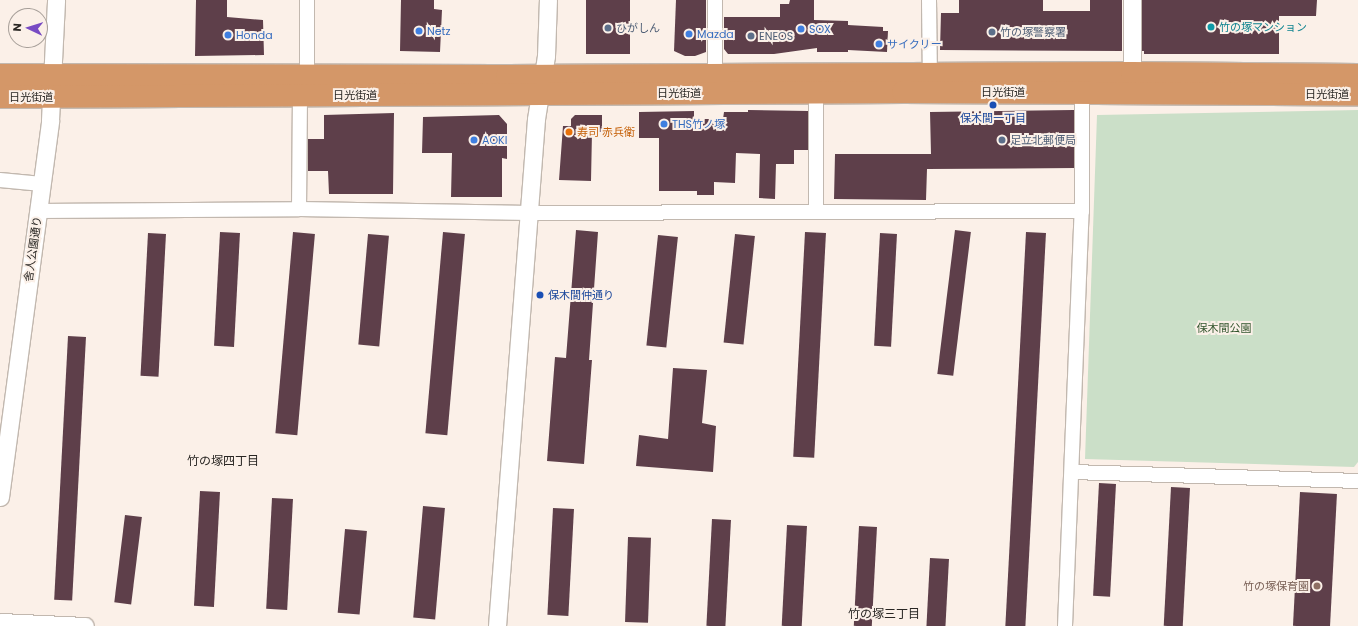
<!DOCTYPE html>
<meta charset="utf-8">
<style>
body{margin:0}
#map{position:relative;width:1358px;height:626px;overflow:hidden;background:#fbf0e8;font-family:Poppins,"Noto Sans JP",sans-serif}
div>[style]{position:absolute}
.green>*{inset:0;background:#cbdfc8}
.building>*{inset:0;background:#5e3f4a;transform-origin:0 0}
.roads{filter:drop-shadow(1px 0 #c2b8af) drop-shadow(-1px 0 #c2b8af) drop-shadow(0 1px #c2b8af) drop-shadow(0 -1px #c2b8af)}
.minor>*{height:14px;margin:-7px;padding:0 7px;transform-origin:7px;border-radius:7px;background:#fff}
.tertiary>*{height:17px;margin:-8.5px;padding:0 8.5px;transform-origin:8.5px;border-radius:8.5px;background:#fff}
.trunk>*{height:22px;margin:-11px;padding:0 11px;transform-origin:11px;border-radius:11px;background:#d49768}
.dots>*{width:11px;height:11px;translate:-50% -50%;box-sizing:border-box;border:2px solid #fbf0e8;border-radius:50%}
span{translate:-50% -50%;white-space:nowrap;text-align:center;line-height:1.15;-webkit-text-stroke:4px #fbf0e8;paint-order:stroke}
.culture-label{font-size:11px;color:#0d838f}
.left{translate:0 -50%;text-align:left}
.service-label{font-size:11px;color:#4e5e75}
.shop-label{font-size:11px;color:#366cbe}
.street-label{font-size:11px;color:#292623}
.transit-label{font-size:11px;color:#164399}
.food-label{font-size:11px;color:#c56008}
.park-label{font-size:11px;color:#31542c}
.education-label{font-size:11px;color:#785e54}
.right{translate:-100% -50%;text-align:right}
.neighbourhood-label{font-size:12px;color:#292623}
.north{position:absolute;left:8px;top:8px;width:40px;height:40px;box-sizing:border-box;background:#fbf0e8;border:1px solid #a79f99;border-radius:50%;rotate:274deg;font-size:11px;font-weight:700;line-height:16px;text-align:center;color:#292623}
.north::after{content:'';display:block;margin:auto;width:14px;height:18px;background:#784bc3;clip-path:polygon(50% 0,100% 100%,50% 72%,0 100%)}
</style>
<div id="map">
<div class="green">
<div style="clip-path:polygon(1358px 110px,1358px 462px,1354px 467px,1085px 459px,1097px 115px)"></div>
</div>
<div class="building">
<div style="clip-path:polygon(196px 0,227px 0,227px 17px,263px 20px,264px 55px,195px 56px)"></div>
<div style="clip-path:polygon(401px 0,434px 0,434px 9px,442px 10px,440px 52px,400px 51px)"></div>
<div style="left:586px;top:0;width:44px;height:54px"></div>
<div style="clip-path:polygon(676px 0,706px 0,706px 52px,695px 56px,685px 56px,674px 51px)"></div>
<div style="clip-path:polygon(790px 0,814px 0,814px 20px,848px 21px,848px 25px,883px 27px,883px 31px,888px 31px,887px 52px,848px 50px,848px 52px,817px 52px,817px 48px,774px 54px,728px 54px,724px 49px,724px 17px,780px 17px,780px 4px,789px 4px)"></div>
<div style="clip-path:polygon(959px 0,1043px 0,1043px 11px,1090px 11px,1090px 0,1122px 0,1122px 51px,940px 50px,941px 13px,959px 13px)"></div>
<div style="clip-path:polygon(1142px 0,1317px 0,1316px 16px,1279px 16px,1279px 54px,1144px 54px,1144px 51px,1142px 51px)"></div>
<div style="clip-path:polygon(748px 110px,808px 111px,808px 150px,794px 150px,794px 164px,776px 164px,775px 199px,759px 198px,760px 154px,736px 153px,735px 183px,714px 182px,714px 195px,697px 195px,697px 191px,659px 191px,659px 138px,639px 138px,639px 112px,694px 111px,694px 119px,723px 119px,724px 112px,748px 112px)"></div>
<div style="clip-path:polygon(1074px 110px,1074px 168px,927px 169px,926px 200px,834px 199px,835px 154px,931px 154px,930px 112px)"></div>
<div style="clip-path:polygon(394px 113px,393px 194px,329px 194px,328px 171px,308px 171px,308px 139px,324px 139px,324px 115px)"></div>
<div style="clip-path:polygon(499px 115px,507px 124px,507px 159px,502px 158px,502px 197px,451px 197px,452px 153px,422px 153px,423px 117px)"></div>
<div style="clip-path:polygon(575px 115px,602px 115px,602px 132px,592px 132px,591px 181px,559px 180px,563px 126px,571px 126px,571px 119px)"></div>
<div style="clip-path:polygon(576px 230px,598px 232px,589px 360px,592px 360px,584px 464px,547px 461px,555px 357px,566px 358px)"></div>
<div style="left:955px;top:230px;width:16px;height:145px;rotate:7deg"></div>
<div style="left:220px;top:232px;width:20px;height:114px;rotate:3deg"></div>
<div style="left:293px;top:232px;width:22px;height:202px;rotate:5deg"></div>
<div style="left:443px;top:232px;width:22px;height:202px;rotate:5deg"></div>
<div style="left:805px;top:232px;width:21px;height:225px;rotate:3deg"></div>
<div style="left:1026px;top:232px;width:20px;height:395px;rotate:3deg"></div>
<div style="left:148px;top:233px;width:18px;height:143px;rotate:3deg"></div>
<div style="left:880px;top:233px;width:17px;height:113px;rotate:3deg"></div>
<div style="left:368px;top:234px;width:21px;height:111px;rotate:5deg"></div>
<div style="left:735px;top:234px;width:20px;height:109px;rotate:6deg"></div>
<div style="left:658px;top:235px;width:20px;height:111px;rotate:6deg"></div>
<div style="left:68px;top:336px;width:18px;height:264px;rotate:3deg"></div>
<div style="clip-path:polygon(673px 368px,707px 370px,702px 423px,716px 426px,713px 472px,636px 466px,639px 435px,668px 439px)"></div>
<div style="left:1099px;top:483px;width:17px;height:113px;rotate:3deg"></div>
<div style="left:1171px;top:487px;width:19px;height:139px;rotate:3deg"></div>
<div style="left:200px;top:491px;width:20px;height:115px;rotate:3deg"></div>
<div style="left:1300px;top:492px;width:37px;height:134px;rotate:3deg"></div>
<div style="left:272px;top:498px;width:21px;height:111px;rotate:3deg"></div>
<div style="left:423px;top:506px;width:22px;height:112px;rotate:5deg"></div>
<div style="left:553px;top:508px;width:21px;height:107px;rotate:3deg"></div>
<div style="left:125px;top:515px;width:17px;height:88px;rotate:7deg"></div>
<div style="left:712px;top:519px;width:19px;height:107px;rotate:3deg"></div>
<div style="left:787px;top:525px;width:20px;height:101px;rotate:3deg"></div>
<div style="left:859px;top:526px;width:18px;height:100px;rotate:3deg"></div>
<div style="left:345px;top:529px;width:22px;height:84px;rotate:5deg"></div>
<div style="left:628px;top:537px;width:23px;height:85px;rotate:2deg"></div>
<div style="left:930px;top:558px;width:19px;height:68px;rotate:3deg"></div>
</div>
<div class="roads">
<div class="minor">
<div style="left:929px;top:0;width:81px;rotate:89.3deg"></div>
<div style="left:307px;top:75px;width:75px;rotate:-90deg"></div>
<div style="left:715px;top:75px;width:75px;rotate:-90deg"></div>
<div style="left:816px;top:92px;width:120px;rotate:90deg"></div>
<div style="left:0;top:180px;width:42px;rotate:5.4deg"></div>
<div style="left:299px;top:209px;width:114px;rotate:-89.5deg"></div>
<div style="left:38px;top:211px;width:261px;rotate:-0.4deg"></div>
<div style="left:299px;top:209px;width:230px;rotate:1deg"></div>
<div style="left:529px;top:213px;width:553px;rotate:-0.21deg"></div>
<div style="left:1072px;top:472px;width:286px;rotate:1.8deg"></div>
<div style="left:1065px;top:626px;width:415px;rotate:-87.7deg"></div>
<div style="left:1082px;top:211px;width:119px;rotate:-90deg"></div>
</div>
<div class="tertiary">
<div style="left:1132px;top:0;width:73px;rotate:90deg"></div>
<div style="left:0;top:497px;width:380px;rotate:-82.4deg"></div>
<div style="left:50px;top:120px;width:120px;rotate:-87.1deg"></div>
<div style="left:0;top:622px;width:85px;rotate:2.7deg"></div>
<div style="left:497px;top:626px;width:508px;rotate:-85.6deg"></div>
<div style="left:536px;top:119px;width:64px;rotate:-81deg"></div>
<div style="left:546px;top:56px;width:56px;rotate:-88deg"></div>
</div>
<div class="trunk">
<div style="left:0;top:75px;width:507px;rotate:0.11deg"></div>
<div style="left:507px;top:76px;width:625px;rotate:-0.28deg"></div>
<div style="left:1132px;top:73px;width:226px;rotate:0.5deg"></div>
<div style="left:0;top:97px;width:903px;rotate:-0.32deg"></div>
<div style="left:903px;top:92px;width:455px;rotate:0.3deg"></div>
</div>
</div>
<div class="dots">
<div style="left:1211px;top:27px;background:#0f9aa8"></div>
<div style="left:608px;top:28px;background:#5c6f8a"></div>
<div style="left:801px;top:29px;background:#3f7fe0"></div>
<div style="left:419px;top:31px;background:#3f7fe0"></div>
<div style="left:992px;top:32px;background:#5c6f8a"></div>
<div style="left:689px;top:34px;background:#3f7fe0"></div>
<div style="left:228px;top:35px;background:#3f7fe0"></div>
<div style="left:751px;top:36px;background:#5c6f8a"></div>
<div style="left:879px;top:44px;background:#3f7fe0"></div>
<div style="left:993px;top:105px;background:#1a4fb4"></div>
<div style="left:664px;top:124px;background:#3f7fe0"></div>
<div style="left:569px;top:132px;background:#e8710a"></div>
<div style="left:474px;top:140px;background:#3f7fe0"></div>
<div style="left:1002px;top:140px;background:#5c6f8a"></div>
<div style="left:540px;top:295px;background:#1a4fb4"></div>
<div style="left:1317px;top:586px;background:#8d6e63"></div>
</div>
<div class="culture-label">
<span class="left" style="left:1219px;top:27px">竹の塚マンション</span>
</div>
<div class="service-label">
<span class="left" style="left:616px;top:28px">ひがしん</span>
<span class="left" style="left:1000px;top:32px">竹の塚警察署</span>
<span class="left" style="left:759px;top:36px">ENEOS</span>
<span class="left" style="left:1010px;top:140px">足立北郵便局</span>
</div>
<div class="shop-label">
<span class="left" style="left:809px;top:29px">SOX</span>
<span class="left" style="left:427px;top:31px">Netz</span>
<span class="left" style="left:697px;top:34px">Mazda</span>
<span class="left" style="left:236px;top:35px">Honda</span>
<span class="left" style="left:887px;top:44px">サイクリー</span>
<span class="left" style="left:672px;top:124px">THS竹ノ塚</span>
<span class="left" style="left:482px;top:140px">AOKI</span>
</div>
<div class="street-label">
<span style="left:1003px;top:92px">日光街道</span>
<span style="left:679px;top:93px">日光街道</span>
<span style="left:1327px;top:94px">日光街道</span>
<span style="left:355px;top:95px">日光街道</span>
<span style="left:31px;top:97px">日光街道</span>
<span style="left:33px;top:249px;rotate:-82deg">舎人公園通り</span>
</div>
<div class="transit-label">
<span style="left:993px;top:118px">保木間一丁目</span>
<span class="left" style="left:548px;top:295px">保木間仲通り</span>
</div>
<div class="food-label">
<span class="left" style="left:577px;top:132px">寿司 赤兵衛</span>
</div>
<div class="park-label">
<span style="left:1224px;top:328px">保木間公園</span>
</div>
<div class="education-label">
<span class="right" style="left:1309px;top:586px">竹の塚保育園</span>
</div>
<div class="neighbourhood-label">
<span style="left:223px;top:461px">竹の塚四丁目</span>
<span style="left:884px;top:614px">竹の塚三丁目</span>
</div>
<div class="north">N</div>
</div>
